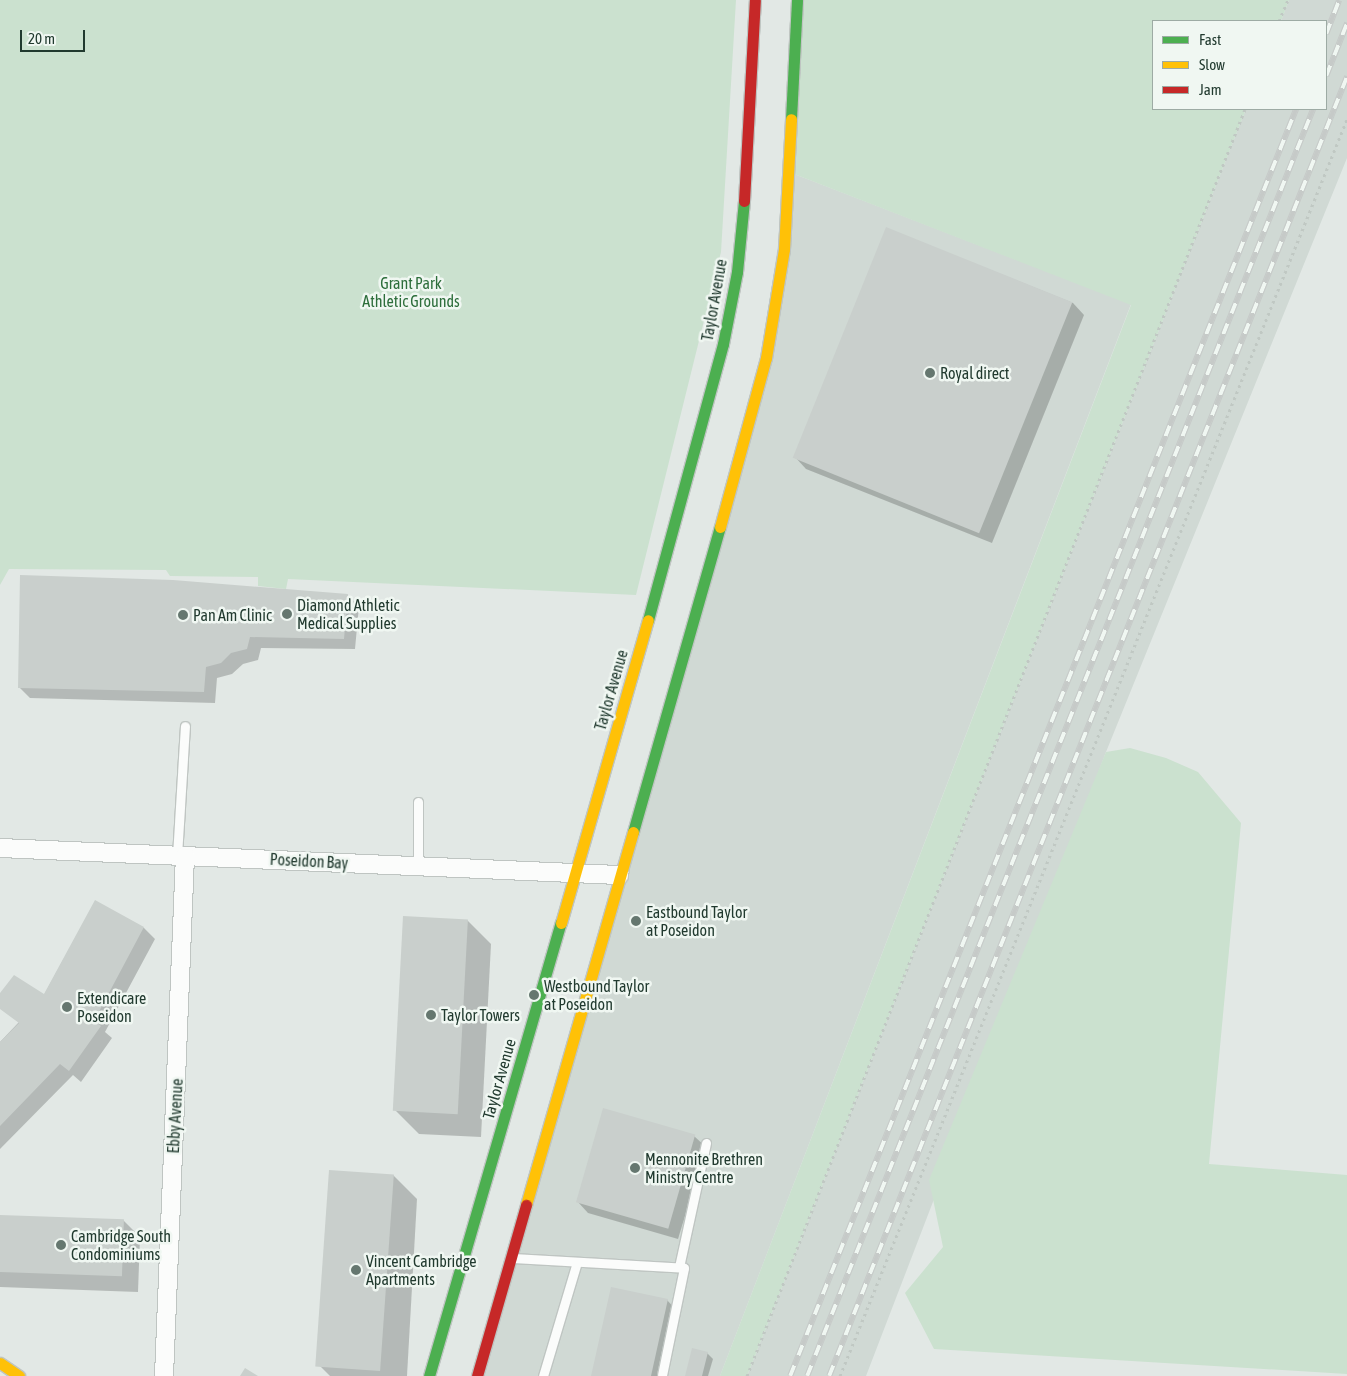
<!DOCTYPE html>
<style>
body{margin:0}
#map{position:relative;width:1347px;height:1376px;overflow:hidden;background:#e2e8e5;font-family:"Asap Condensed",sans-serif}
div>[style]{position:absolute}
.built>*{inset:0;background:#d0d9d4}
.green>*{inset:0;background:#cbe1cf}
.shadow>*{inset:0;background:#0003}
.building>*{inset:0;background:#c9cfcc;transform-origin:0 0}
.path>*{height:3px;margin-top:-1.5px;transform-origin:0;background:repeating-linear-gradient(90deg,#c0c8c3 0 2.5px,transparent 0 6.5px)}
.roads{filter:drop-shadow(1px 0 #bfc5c2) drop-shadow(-1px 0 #bfc5c2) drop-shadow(0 1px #bfc5c2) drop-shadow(0 -1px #bfc5c2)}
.lane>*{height:9px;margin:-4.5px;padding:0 4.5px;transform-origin:4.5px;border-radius:4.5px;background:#fbfcfb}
.street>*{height:18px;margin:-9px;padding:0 9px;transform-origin:9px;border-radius:9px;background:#fbfcfb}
.fast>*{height:11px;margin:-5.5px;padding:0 5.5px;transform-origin:5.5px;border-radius:5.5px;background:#4caf50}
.slow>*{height:11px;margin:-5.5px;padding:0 5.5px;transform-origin:5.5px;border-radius:5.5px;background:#ffc107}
.jam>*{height:11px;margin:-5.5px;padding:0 5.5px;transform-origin:5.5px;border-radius:5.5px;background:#c62828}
.rail>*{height:5.5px;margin-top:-2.75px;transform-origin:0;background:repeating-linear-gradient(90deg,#f0f7f2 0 11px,#c6cac8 0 22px);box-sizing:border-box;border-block:1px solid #c6cac8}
.dots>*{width:14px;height:14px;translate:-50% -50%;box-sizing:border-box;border:2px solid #f0f7f2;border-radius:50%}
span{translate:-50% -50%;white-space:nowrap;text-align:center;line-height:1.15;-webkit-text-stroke:5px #f0f7f2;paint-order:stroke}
.park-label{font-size:16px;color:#2d6e3b}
.street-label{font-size:16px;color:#213a2f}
.poi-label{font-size:16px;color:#213a2f}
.left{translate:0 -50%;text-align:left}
.legend{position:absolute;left:1152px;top:20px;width:175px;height:90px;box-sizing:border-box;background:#f0f7f2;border:1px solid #9daba4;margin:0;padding:6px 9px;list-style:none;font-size:15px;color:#213a2f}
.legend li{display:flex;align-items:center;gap:10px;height:25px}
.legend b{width:25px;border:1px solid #9daba4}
.scale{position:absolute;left:20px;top:30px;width:65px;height:22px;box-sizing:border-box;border:2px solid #213a2f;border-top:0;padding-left:6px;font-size:15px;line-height:18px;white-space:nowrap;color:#213a2f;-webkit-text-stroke:4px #f0f7f2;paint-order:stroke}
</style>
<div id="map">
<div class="built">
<div style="clip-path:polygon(1289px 0,1347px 0,1347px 158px,1106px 752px,866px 1376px,747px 1376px,1246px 109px,1326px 109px,1326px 21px,1281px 21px)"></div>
<div style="clip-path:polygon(789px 172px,1131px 304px,720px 1376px,477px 1376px,754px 404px)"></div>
</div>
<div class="green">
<div style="clip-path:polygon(0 0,736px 0,721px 252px,636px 595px,288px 579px,286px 589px,258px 586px,258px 577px,170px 576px,166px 570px,9px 569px,0 585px)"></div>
<div style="clip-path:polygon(797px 0,1289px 0,1281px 21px,1153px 21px,1153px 109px,1246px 109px,747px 1376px,720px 1376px,1131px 305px,789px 172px)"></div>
<div style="clip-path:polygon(1130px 748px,1166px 758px,1198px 772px,1241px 823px,1209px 1164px,1347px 1175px,1347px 1374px,934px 1349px,905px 1293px,943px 1247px,929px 1180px,1106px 752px)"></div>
</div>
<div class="shadow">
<div style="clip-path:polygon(887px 229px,1073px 303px,1084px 315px,992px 543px,806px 469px,795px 457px)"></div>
<div style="clip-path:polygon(347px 595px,359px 606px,355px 649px,261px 648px,258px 660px,243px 664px,232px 674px,217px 678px,215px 703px,30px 698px,19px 687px)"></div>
<div style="clip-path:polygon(95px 902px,144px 928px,155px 939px,105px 1032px,112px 1038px,81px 1082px,73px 1075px,0 1149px,0 1042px,19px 1022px,0 1008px,0 995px,44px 995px)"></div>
<div style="clip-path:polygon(467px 920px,491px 944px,481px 1137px,419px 1134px,395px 1110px)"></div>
<div style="clip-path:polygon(694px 1136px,706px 1147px,678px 1239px,588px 1213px,577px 1201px)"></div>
<div style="clip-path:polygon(393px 1175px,417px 1199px,407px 1376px,330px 1376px,320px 1366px)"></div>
<div style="clip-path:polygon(0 1216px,123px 1220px,140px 1237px,138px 1292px,0 1287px)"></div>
<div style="clip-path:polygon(667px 1300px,678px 1312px,664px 1376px,593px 1376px)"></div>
<div style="clip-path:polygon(707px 1353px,713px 1359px,708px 1376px,687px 1376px)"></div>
</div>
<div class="building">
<div style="left:886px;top:227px;width:201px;height:249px;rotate:22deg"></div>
<div style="clip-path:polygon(20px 575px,173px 580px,348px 594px,344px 639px,250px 637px,247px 649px,231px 653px,221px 663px,206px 667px,204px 692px,18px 688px)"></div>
<div style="clip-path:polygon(95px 900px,144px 927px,94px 1021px,101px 1026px,69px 1071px,60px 1064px,0 1126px,0 1042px,19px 1023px,0 1009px,0 993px,14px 975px,44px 994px)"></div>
<div style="left:403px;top:916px;width:65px;height:195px;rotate:3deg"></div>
<div style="left:603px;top:1108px;width:96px;height:98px;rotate:16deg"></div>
<div style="left:329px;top:1170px;width:65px;height:197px;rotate:4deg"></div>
<div style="left:0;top:1215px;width:124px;height:57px;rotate:2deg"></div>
<div style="clip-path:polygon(611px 1287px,668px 1299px,651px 1376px,591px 1376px)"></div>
<div style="clip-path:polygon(692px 1348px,708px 1352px,702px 1376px,685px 1376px)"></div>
<div style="clip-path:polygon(245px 1368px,258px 1376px,240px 1376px)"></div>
</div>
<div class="path">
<div style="left:1279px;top:21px;width:23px;rotate:-67deg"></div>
<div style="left:747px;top:1376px;width:1361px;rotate:-68.54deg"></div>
<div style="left:840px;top:1376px;width:1355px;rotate:-68.03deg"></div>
</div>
<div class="roads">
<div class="lane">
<div style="left:418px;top:802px;width:64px;rotate:90deg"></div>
<div style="left:177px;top:856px;width:130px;rotate:-86.5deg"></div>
<div style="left:513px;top:1258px;width:171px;rotate:3.3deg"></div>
<div style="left:684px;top:1268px;width:109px;rotate:101.6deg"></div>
<div style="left:679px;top:1267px;width:127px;rotate:-77.7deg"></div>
<div style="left:543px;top:1376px;width:119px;rotate:-73.4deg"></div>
</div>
<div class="street">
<div style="left:0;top:848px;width:620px;rotate:2.5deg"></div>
<div style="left:164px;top:1376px;width:520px;rotate:-87.69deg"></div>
</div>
<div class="fast">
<div style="left:791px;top:119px;width:119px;rotate:-87.1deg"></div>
<div style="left:648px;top:620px;width:286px;rotate:-74.8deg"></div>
<div style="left:723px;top:344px;width:73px;rotate:-79deg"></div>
<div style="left:737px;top:272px;width:71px;rotate:-84.4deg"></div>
<div style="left:633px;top:832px;width:317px;rotate:-74.1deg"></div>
<div style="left:429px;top:1376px;width:472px;rotate:-73.8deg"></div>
</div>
<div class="slow">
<div style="left:720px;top:527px;width:175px;rotate:-74.8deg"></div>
<div style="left:766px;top:358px;width:110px;rotate:-80.6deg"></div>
<div style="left:784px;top:249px;width:130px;rotate:-86.9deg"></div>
<div style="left:561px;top:923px;width:315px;rotate:-74deg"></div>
<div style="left:526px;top:1205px;width:388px;rotate:-74deg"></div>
<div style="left:0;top:1363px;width:23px;rotate:34deg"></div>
</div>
<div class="jam">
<div style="left:744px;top:201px;width:201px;rotate:-86.9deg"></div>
<div style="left:477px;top:1376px;width:178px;rotate:-74deg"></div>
</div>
</div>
<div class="rail">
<div style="left:1326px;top:34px;width:36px;rotate:-69deg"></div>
<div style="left:1326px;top:76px;width:57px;rotate:-68.4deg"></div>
<div style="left:790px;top:1376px;width:1364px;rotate:-68.23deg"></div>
<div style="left:807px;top:1376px;width:1364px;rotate:-68.23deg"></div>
<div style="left:829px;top:1376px;width:1399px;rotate:-68.27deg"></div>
</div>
<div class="dots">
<div style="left:930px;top:373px;background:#65776f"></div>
<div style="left:287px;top:614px;background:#65776f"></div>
<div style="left:183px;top:615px;background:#65776f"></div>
<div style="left:636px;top:921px;background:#65776f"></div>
<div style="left:534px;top:995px;background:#65776f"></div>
<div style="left:67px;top:1007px;background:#65776f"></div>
<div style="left:431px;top:1015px;background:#65776f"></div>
<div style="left:635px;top:1168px;background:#65776f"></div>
<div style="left:61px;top:1245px;background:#65776f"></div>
<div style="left:356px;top:1270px;background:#65776f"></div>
</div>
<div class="park-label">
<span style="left:411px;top:292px">Grant Park<br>Athletic Grounds</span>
</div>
<div class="street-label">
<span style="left:714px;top:300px;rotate:-80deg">Taylor Avenue</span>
<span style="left:611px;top:690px;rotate:-74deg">Taylor Avenue</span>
<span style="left:309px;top:861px;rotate:3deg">Poseidon Bay</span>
<span style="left:499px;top:1079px;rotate:-74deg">Taylor Avenue</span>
<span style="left:175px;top:1116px;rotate:-87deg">Ebby Avenue</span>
</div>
<div class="poi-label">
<span class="left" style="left:940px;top:373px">Royal direct</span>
<span class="left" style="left:297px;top:614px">Diamond Athletic<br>Medical Supplies</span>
<span class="left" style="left:193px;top:615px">Pan Am Clinic</span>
<span class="left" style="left:646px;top:921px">Eastbound Taylor<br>at Poseidon</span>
<span class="left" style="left:544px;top:995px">Westbound Taylor<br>at Poseidon</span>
<span class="left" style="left:77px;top:1007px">Extendicare<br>Poseidon</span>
<span class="left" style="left:441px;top:1015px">Taylor Towers</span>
<span class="left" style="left:645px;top:1168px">Mennonite Brethren<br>Ministry Centre</span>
<span class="left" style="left:71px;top:1245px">Cambridge South<br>Condominiums</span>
<span class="left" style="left:366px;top:1270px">Vincent Cambridge<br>Apartments</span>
</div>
<ul class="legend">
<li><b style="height:6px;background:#4caf50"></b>Fast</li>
<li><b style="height:6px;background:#ffc107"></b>Slow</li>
<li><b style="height:6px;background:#c62828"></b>Jam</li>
</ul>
<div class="scale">20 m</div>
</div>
